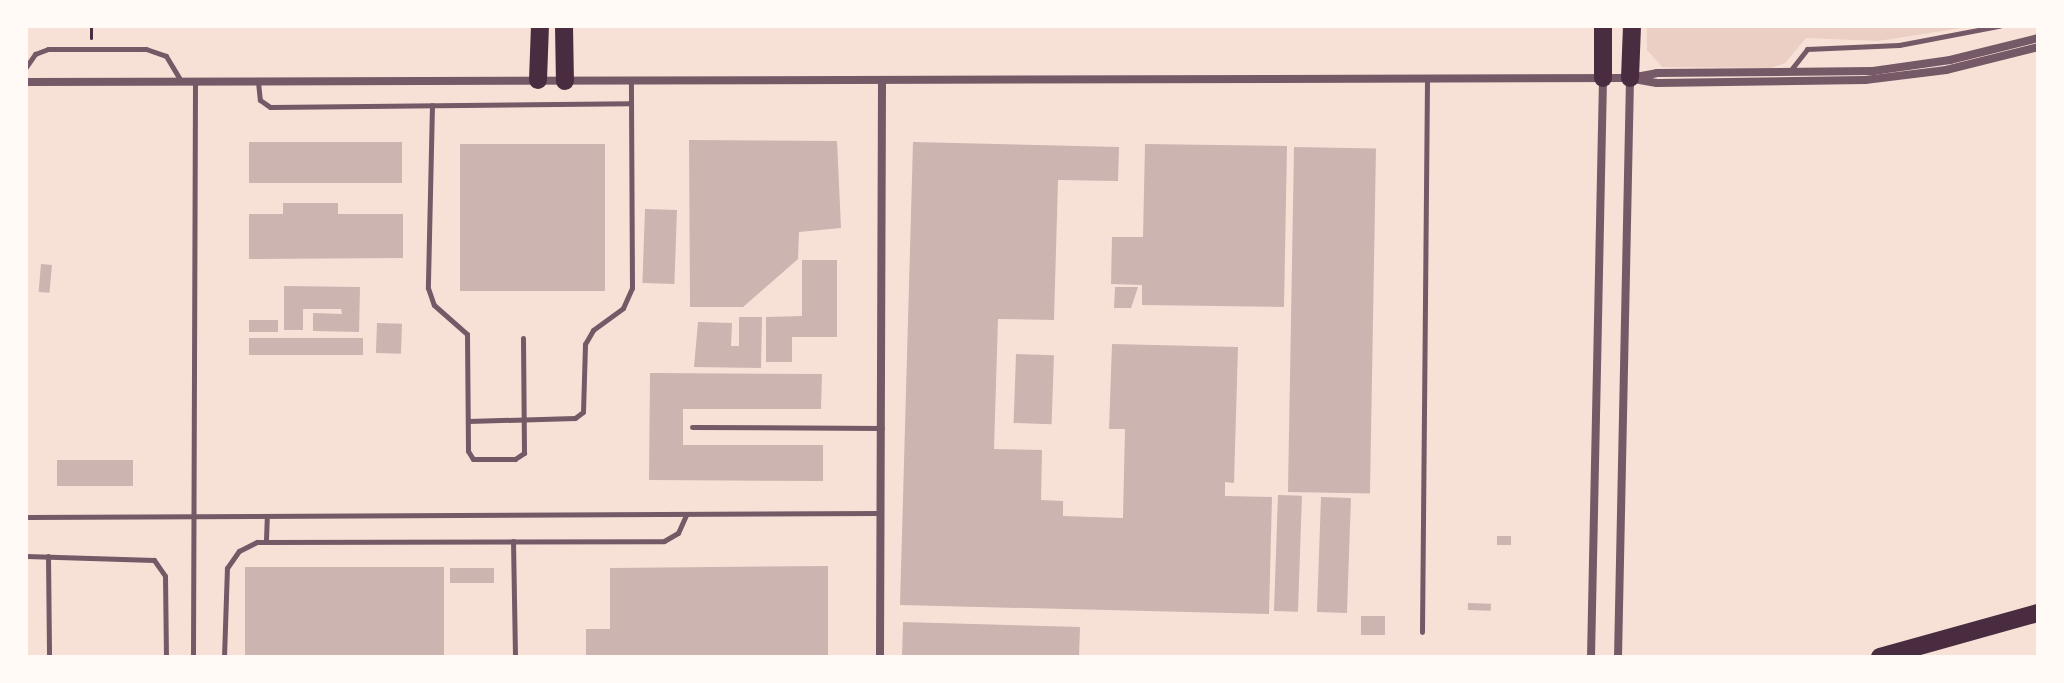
<!DOCTYPE html>
<style>
body{margin:0}
#map{position:relative;width:2064px;height:683px;overflow:hidden;background:#f7e1d7;font-family:"Exo 2",sans-serif}
div>[style]{position:absolute}
.green>*{inset:0;background:#ebcfc5}
.building>*{inset:0;background:#ccb4b1;transform-origin:0 0}
.path>*{height:3px;margin:-1.5px;padding:0 1.5px;transform-origin:1.5px;border-radius:1.5px;background:#4a2c40}
.service>*{height:5px;margin:-2.5px;padding:0 2.5px;transform-origin:2.5px;border-radius:2.5px;background:#755966}
.minor>*{height:8px;margin:-4px;padding:0 4px;transform-origin:4px;border-radius:4px;background:#755966}
.trunk>*{height:18px;margin:-9px;padding:0 9px;transform-origin:9px;border-radius:9px;background:#4a2c40}
.motorway>*{height:18px;margin:-9px;padding:0 9px;transform-origin:9px;border-radius:9px;background:#4a2c40}
span{translate:-50% -50%;white-space:nowrap;text-align:center;line-height:1.15;-webkit-text-stroke:7px #fffaf5;paint-order:stroke}
.frame{position:absolute;inset:0;border:28px solid #fffaf5;pointer-events:none}
</style>
<div id="map">
<div class="green">
<div style="clip-path:polygon(1647px 26px,1974px 26px,1878px 41px,1806px 38px,1785px 63px,1772px 68px,1662px 67px,1647px 50px)"></div>
</div>
<div class="building">
<div style="clip-path:polygon(689px 140px,837px 141px,841px 228px,799px 232px,798px 259px,743px 307px,690px 307px)"></div>
<div style="left:402px;top:142px;width:41px;height:153px;rotate:90deg"></div>
<div style="clip-path:polygon(913px 142px,1119px 147px,1118px 181px,1058px 180px,1054px 320px,998px 319px,994px 449px,1042px 450px,1041px 500px,1063px 501px,1063px 516px,1123px 518px,1125px 429px,1109px 429px,1112px 344px,1238px 347px,1234px 483px,1225px 482px,1225px 496px,1272px 497px,1269px 614px,900px 605px)"></div>
<div style="left:605px;top:144px;width:147px;height:145px;rotate:90deg"></div>
<div style="clip-path:polygon(1145px 144px,1287px 146px,1284px 307px,1142px 305px,1142px 285px,1111px 284px,1112px 237px,1143px 237px)"></div>
<div style="left:1294px;top:147px;width:82px;height:345px;rotate:1deg"></div>
<div style="clip-path:polygon(283px 203px,338px 203px,338px 214px,403px 214px,403px 258px,249px 259px,249px 214px,283px 214px)"></div>
<div style="left:645px;top:209px;width:32px;height:74px;rotate:2deg"></div>
<div style="clip-path:polygon(802px 260px,837px 260px,837px 337px,792px 337px,792px 362px,766px 362px,766px 317px,802px 316px)"></div>
<div style="left:41px;top:264px;width:11px;height:28px;rotate:5deg"></div>
<div style="clip-path:polygon(284px 286px,360px 287px,359px 332px,313px 331px,313px 313px,342px 314px,341px 309px,303px 309px,303px 330px,284px 330px)"></div>
<div style="clip-path:polygon(1115px 287px,1138px 287px,1131px 308px,1114px 308px)"></div>
<div style="clip-path:polygon(739px 317px,762px 317px,761px 368px,694px 367px,698px 322px,732px 323px,731px 346px,739px 346px)"></div>
<div style="left:249px;top:320px;width:29px;height:12px"></div>
<div style="left:377px;top:323px;width:25px;height:30px;rotate:2deg"></div>
<div style="left:249px;top:338px;width:114px;height:17px"></div>
<div style="left:1016px;top:354px;width:38px;height:69px;rotate:2deg"></div>
<div style="clip-path:polygon(650px 373px,822px 374px,821px 409px,683px 409px,683px 445px,823px 445px,823px 481px,649px 480px)"></div>
<div style="left:57px;top:460px;width:76px;height:26px"></div>
<div style="left:1278px;top:495px;width:24px;height:116px;rotate:2deg"></div>
<div style="left:1321px;top:497px;width:30px;height:115px;rotate:2deg"></div>
<div style="left:1497px;top:536px;width:14px;height:9px"></div>
<div style="clip-path:polygon(828px 566px,828px 657px,586px 657px,586px 629px,610px 629px,610px 568px)"></div>
<div style="left:444px;top:567px;width:90px;height:199px;rotate:90deg"></div>
<div style="left:450px;top:568px;width:44px;height:15px"></div>
<div style="left:1468px;top:603px;width:23px;height:7px;rotate:2deg"></div>
<div style="left:1361px;top:616px;width:24px;height:19px"></div>
<div style="clip-path:polygon(903px 622px,1080px 627px,1079px 657px,902px 657px)"></div>
</div>
<div class="path">
<div style="left:91px;top:26px;width:12px;rotate:90deg"></div>
</div>
<div class="service">
<div style="left:26px;top:67px;width:16px;rotate:-55deg"></div>
<div style="left:35px;top:54px;width:14px;rotate:-21deg"></div>
<div style="left:48px;top:49px;width:98px"></div>
<div style="left:146px;top:49px;width:21px;rotate:19deg"></div>
<div style="left:166px;top:56px;width:29px;rotate:59deg"></div>
<div style="left:1790px;top:71px;width:28px;rotate:-52deg"></div>
<div style="left:1807px;top:49px;width:92px;rotate:-2.5deg"></div>
<div style="left:1899px;top:45px;width:102px;rotate:-10.8deg"></div>
<div style="left:258px;top:82px;width:18px;rotate:84deg"></div>
<div style="left:260px;top:100px;width:12px;rotate:35deg"></div>
<div style="left:270px;top:107px;width:361px;rotate:-0.6deg"></div>
<div style="left:432px;top:105px;width:183px;rotate:91.3deg"></div>
<div style="left:428px;top:288px;width:18px;rotate:71deg"></div>
<div style="left:434px;top:305px;width:44px;rotate:41.3deg"></div>
<div style="left:467px;top:334px;width:117px;rotate:89.5deg"></div>
<div style="left:468px;top:451px;width:9px;rotate:58deg"></div>
<div style="left:473px;top:459px;width:42px"></div>
<div style="left:515px;top:459px;width:11px;rotate:-34deg"></div>
<div style="left:524px;top:453px;width:115px;rotate:-90.5deg"></div>
<div style="left:468px;top:421px;width:107px;rotate:-1.6deg"></div>
<div style="left:575px;top:418px;width:10px;rotate:-37deg"></div>
<div style="left:583px;top:412px;width:68px;rotate:-88.3deg"></div>
<div style="left:585px;top:344px;width:16px;rotate:-60deg"></div>
<div style="left:593px;top:330px;width:37px;rotate:-36deg"></div>
<div style="left:623px;top:308px;width:22px;rotate:-66deg"></div>
<div style="left:632px;top:288px;width:208px;rotate:-90.3deg"></div>
<div style="left:692px;top:427px;width:190px;rotate:0.3deg"></div>
<div style="left:26px;top:517px;width:855px;rotate:-0.27deg"></div>
<div style="left:266px;top:540px;width:24px;rotate:-88deg"></div>
<div style="left:513px;top:541px;width:116px;rotate:89deg"></div>
<div style="left:26px;top:556px;width:128px;rotate:1.8deg"></div>
<div style="left:154px;top:560px;width:19px;rotate:55deg"></div>
<div style="left:165px;top:576px;width:81px;rotate:89.3deg"></div>
<div style="left:48px;top:556px;width:101px;rotate:89.4deg"></div>
<div style="left:1422px;top:632px;width:553px;rotate:-89.48deg"></div>
<div style="left:193px;top:657px;width:575px;rotate:-89.8deg"></div>
<div style="left:224px;top:657px;width:89px;rotate:-88.1deg"></div>
<div style="left:227px;top:568px;width:21px;rotate:-55deg"></div>
<div style="left:239px;top:551px;width:20px;rotate:-27deg"></div>
<div style="left:257px;top:542px;width:407px;rotate:-0.1deg"></div>
<div style="left:664px;top:541px;width:16px;rotate:-30deg"></div>
<div style="left:678px;top:533px;width:20px;rotate:-66deg"></div>
</div>
<div class="minor">
<div style="left:1634px;top:79px;width:23px;rotate:10deg"></div>
<div style="left:1657px;top:83px;width:208px;rotate:-0.8deg"></div>
<div style="left:1865px;top:80px;width:82px;rotate:-7deg"></div>
<div style="left:1946px;top:70px;width:95px;rotate:-14deg"></div>
<div style="left:26px;top:82px;width:1604px;rotate:-0.14deg"></div>
<div style="left:1630px;top:78px;width:27px;rotate:-10deg"></div>
<div style="left:1657px;top:73px;width:216px;rotate:-0.5deg"></div>
<div style="left:1873px;top:71px;width:78px;rotate:-8.1deg"></div>
<div style="left:1950px;top:60px;width:91px;rotate:-14deg"></div>
<div style="left:880px;top:657px;width:577px;rotate:-89.8deg"></div>
<div style="left:1591px;top:657px;width:578px;rotate:-88.81deg"></div>
<div style="left:1618px;top:657px;width:579px;rotate:-88.81deg"></div>
</div>
<div class="trunk">
<div style="left:564px;top:26px;width:55px;rotate:89deg"></div>
<div style="left:1603px;top:26px;width:52px;rotate:90deg"></div>
<div style="left:1630px;top:78px;width:52px;rotate:-87.8deg"></div>
<div style="left:538px;top:80px;width:54px;rotate:-87.9deg"></div>
</div>
<div class="motorway">
<div style="left:1880px;top:657px;width:164px;rotate:-15.6deg"></div>
</div>
<div class="frame"></div>
</div>
